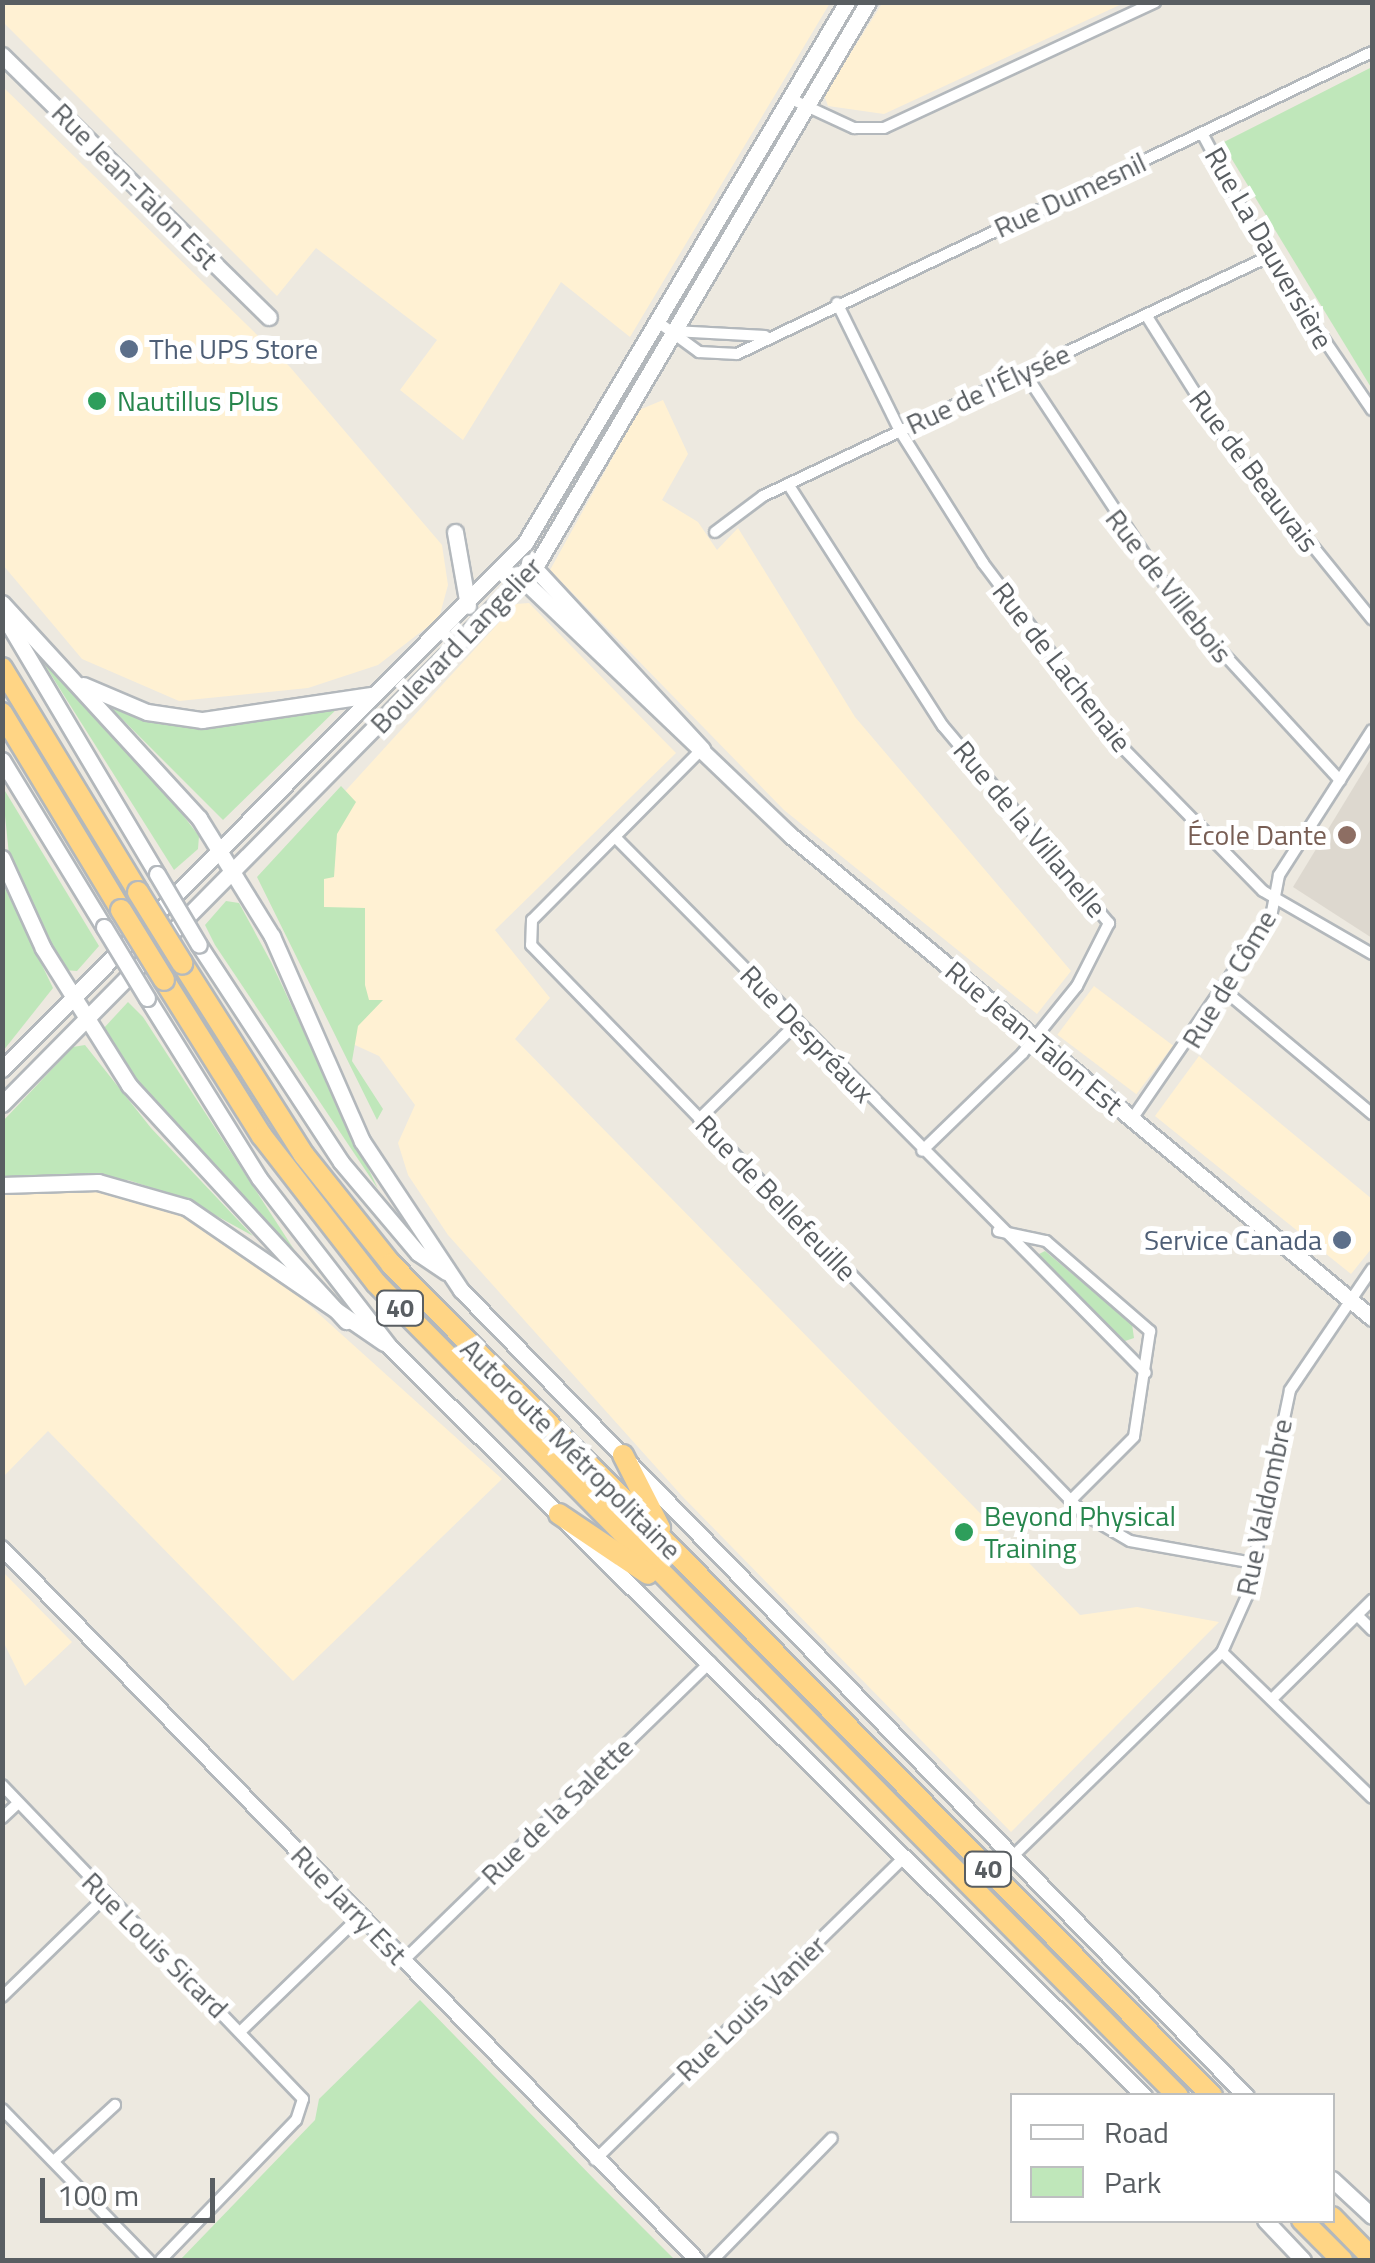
<!DOCTYPE html>
<meta charset="utf-8">
<style>
body{margin:0}
#map{position:relative;width:1375px;height:2263px;overflow:hidden;background:#ede9e0;font-family:"Titillium Web",sans-serif}
div>[style]{position:absolute}
.commercial>*{inset:0;background:#fff1d3;transform-origin:0 0}
.education>*{inset:0;background:#ddd8cf}
.green>*{inset:0;background:#bfe7ba}
.roads{filter:drop-shadow(2px 0 #b3b8bc) drop-shadow(-2px 0 #b3b8bc) drop-shadow(0 2px #b3b8bc) drop-shadow(0 -2px #b3b8bc)}
.minor>*{height:10px;margin:-5px;padding:0 5px;transform-origin:5px;border-radius:5px;background:#fff}
.tertiary>*{height:14px;margin:-7px;padding:0 7px;transform-origin:7px;border-radius:7px;background:#fff}
.secondary>*{height:15px;margin:-7.5px;padding:0 7.5px;transform-origin:7.5px;border-radius:7.5px;background:#fff}
.motorway>*{height:20px;margin:-10px;padding:0 10px;transform-origin:10px;border-radius:10px;background:#ffd585}
.bridges{filter:drop-shadow(2px 0 #b4b9be) drop-shadow(-2px 0 #b4b9be) drop-shadow(0 2px #b4b9be) drop-shadow(0 -2px #b4b9be)}
.secondary-bridge>*{height:15px;margin:-7.5px;padding:0 7.5px;transform-origin:7.5px;border-radius:7.5px;background:#fff}
.motorway-bridge>*{height:20px;margin:-10px;padding:0 10px;transform-origin:10px;border-radius:10px;background:#ffd585}
.dots>*{width:28px;height:28px;translate:-50% -50%;box-sizing:border-box;border:5px solid #fff;border-radius:50%}
span{translate:-50% -50%;white-space:nowrap;text-align:center;line-height:1.15;-webkit-text-stroke:10px #fff;paint-order:stroke}
.shield-label span{padding:2px 8px;background:#fff;border:2px solid;border-radius:8px;-webkit-text-stroke-width:0}
.shield-label{font-size:25px;color:#595e62;font-weight:700}
.street-label{font-size:28px;color:#595e62}
.service-label{font-size:28px;color:#4e5e75}
.left{translate:0 -50%;text-align:left}
.right{translate:-100% -50%;text-align:right}
.leisure-label{font-size:28px;color:#27864d}
.education-label{font-size:28px;color:#785e54}
.frame{position:absolute;inset:0;border:5px solid #595e62;pointer-events:none}
.legend{position:absolute;left:1010px;top:2093px;width:325px;height:130px;box-sizing:border-box;background:#fff;border:2px solid #bdbfc0;margin:0;padding:12px 18px;list-style:none;font-size:30px;color:#595e62}
.legend li{display:flex;align-items:center;gap:20px;height:50px}
.legend b{width:50px;border:2px solid #bdbfc0}
.scale{position:absolute;left:40px;top:2178px;width:175px;height:45px;box-sizing:border-box;border:5px solid #595e62;border-top:0;padding-left:12px;font-size:30px;line-height:35px;white-space:nowrap;color:#595e62;-webkit-text-stroke:8px #fff;paint-order:stroke}
</style>
<div id="map">
<div class="commercial">
<div style="clip-path:polygon(883px 2px,1124px 2px,1124px 3px,884px 114px,828px 106px,824px 95px)"></div>
<div style="clip-path:polygon(2px 3px,3px 2px,830px 3px,630px 337px,561px 282px,463px 440px,400px 390px,437px 340px,316px 248px,277px 296px,3px 22px)"></div>
<div style="clip-path:polygon(2px 86px,290px 367px,442px 545px,448px 585px,439px 618px,378px 665px,308px 688px,179px 701px,82px 659px,3px 565px)"></div>
<div style="clip-path:polygon(663px 400px,688px 454px,662px 500px,698px 522px,717px 550px,738px 528px,855px 717px,1071px 971px,1037px 1014px,784px 810px,550px 570px,639px 410px)"></div>
<div style="clip-path:polygon(529px 603px,676px 753px,495px 930px,550px 998px,515px 1039px,1080px 1615px,1137px 1607px,1219px 1622px,1011px 1832px,682px 1496px,448px 1235px,408px 1175px,398px 1143px,415px 1105px,379px 1056px,344px 1040px,275px 868px,516px 604px)"></div>
<div style="left:1094px;top:986px;width:99px;height:61px;rotate:37deg"></div>
<div style="clip-path:polygon(1199px 1056px,1372px 1199px,1372px 1248px,1351px 1274px,1155px 1116px)"></div>
<div style="clip-path:polygon(61px 1188px,116px 1194px,194px 1219px,269px 1269px,502px 1479px,293px 1681px,48px 1431px,3px 1477px,3px 1193px)"></div>
<div style="clip-path:polygon(2px 1571px,72px 1642px,25px 1686px,3px 1641px)"></div>
</div>
<div class="education">
<div style="clip-path:polygon(1372px 757px,1372px 938px,1293px 887px)"></div>
</div>
<div class="green">
<div style="clip-path:polygon(1372px 67px,1372px 389px,1222px 143px)"></div>
<div style="clip-path:polygon(41px 659px,139px 758px,199px 836px,198px 849px,174px 870px)"></div>
<div style="clip-path:polygon(342px 704px,223px 820px,111px 708px,201px 726px)"></div>
<div style="clip-path:polygon(2px 786px,99px 946px,77px 971px,64px 970px,9px 855px)"></div>
<div style="clip-path:polygon(341px 786px,356px 802px,337px 834px,334px 877px,324px 879px,324px 907px,365px 908px,365px 985px,369px 1000px,383px 1000px,358px 1026px,352px 1061px,383px 1109px,377px 1120px,257px 877px)"></div>
<div style="clip-path:polygon(3px 884px,53px 988px,3px 1051px,2px 1051px)"></div>
<div style="clip-path:polygon(226px 901px,239px 903px,271px 962px,378px 1189px,215px 945px,205px 925px)"></div>
<div style="clip-path:polygon(128px 1002px,143px 1017px,297px 1254px,127px 1070px,103px 1029px)"></div>
<div style="clip-path:polygon(85px 1045px,151px 1128px,253px 1236px,186px 1199px,128px 1180px,3px 1177px,3px 1121px,73px 1047px)"></div>
<div style="clip-path:polygon(1045px 1251px,1132px 1324px,1134px 1338px,1122px 1342px,1037px 1255px)"></div>
<div style="clip-path:polygon(420px 2000px,595px 2180px,675px 2260px,180px 2260px,315px 2120px,319px 2099px)"></div>
</div>
<div class="roads">
<div class="minor">
<div style="left:789px;top:98px;width:72px;rotate:24.8deg"></div>
<div style="left:854px;top:128px;width:30px"></div>
<div style="left:884px;top:128px;width:299px;rotate:-24.9deg"></div>
<div style="left:1202px;top:133px;width:140px;rotate:62deg"></div>
<div style="left:1268px;top:257px;width:185px;rotate:55.8deg"></div>
<div style="left:837px;top:303px;width:143px;rotate:63.8deg"></div>
<div style="left:900px;top:431px;width:156px;rotate:57.8deg"></div>
<div style="left:983px;top:563px;width:228px;rotate:53deg"></div>
<div style="left:1120px;top:745px;width:204px;rotate:45.6deg"></div>
<div style="left:1263px;top:891px;width:126px;rotate:30deg"></div>
<div style="left:1146px;top:315px;width:135px;rotate:57.7deg"></div>
<div style="left:1218px;top:429px;width:245px;rotate:51deg"></div>
<div style="left:658px;top:322px;width:51px;rotate:36.2deg"></div>
<div style="left:699px;top:352px;width:38px;rotate:3deg"></div>
<div style="left:737px;top:354px;width:703px;rotate:-25.44deg"></div>
<div style="left:674px;top:331px;width:91px;rotate:3.1deg"></div>
<div style="left:1024px;top:372px;width:277px;rotate:56.5deg"></div>
<div style="left:1177px;top:603px;width:241px;rotate:47.4deg"></div>
<div style="left:788px;top:484px;width:287px;rotate:57.4deg"></div>
<div style="left:943px;top:726px;width:258px;rotate:49.9deg"></div>
<div style="left:1109px;top:923px;width:71px;rotate:116.9deg"></div>
<div style="left:1077px;top:986px;width:87px;rotate:129deg"></div>
<div style="left:1022px;top:1054px;width:139px;rotate:135.9deg"></div>
<div style="left:715px;top:532px;width:60px;rotate:-36.9deg"></div>
<div style="left:763px;top:496px;width:559px;rotate:-25.33deg"></div>
<div style="left:702px;top:749px;width:241px;rotate:134.8deg"></div>
<div style="left:532px;top:920px;width:25px;rotate:92deg"></div>
<div style="left:531px;top:945px;width:793px;rotate:45.82deg"></div>
<div style="left:1084px;top:1514px;width:53px;rotate:30.4deg"></div>
<div style="left:1130px;top:1541px;width:126px;rotate:10.1deg"></div>
<div style="left:615px;top:837px;width:754px;rotate:45.27deg"></div>
<div style="left:1225px;top:991px;width:192px;rotate:39.9deg"></div>
<div style="left:699px;top:1119px;width:137px;rotate:-44.4deg"></div>
<div style="left:1132px;top:1119px;width:245px;rotate:-55.5deg"></div>
<div style="left:1271px;top:917px;width:43px;rotate:-79.2deg"></div>
<div style="left:1279px;top:875px;width:172px;rotate:-57.3deg"></div>
<div style="left:998px;top:1231px;width:49px;rotate:11.8deg"></div>
<div style="left:1046px;top:1241px;width:138px;rotate:40.9deg"></div>
<div style="left:1150px;top:1331px;width:107px;rotate:98.6deg"></div>
<div style="left:1134px;top:1437px;width:89px;rotate:135deg"></div>
<div style="left:1358px;top:1616px;width:20px;rotate:45deg"></div>
<div style="left:1222px;top:1652px;width:209px;rotate:44.2deg"></div>
<div style="left:1272px;top:1699px;width:141px;rotate:-44.7deg"></div>
<div style="left:2px;top:1785px;width:435px;rotate:46.2deg"></div>
<div style="left:303px;top:2099px;width:22px;rotate:108deg"></div>
<div style="left:296px;top:2120px;width:194px;rotate:134deg"></div>
<div style="left:2px;top:1818px;width:19px;rotate:-43deg"></div>
<div style="left:1011px;top:1858px;width:295px;rotate:-44.3deg"></div>
<div style="left:1222px;top:1652px;width:61px;rotate:-65.9deg"></div>
<div style="left:1247px;top:1596px;width:210px;rotate:-78.2deg"></div>
<div style="left:1290px;top:1390px;width:146px;rotate:-55.9deg"></div>
<div style="left:403px;top:1961px;width:429px;rotate:-44.2deg"></div>
<div style="left:2px;top:1997px;width:146px;rotate:-44.2deg"></div>
<div style="left:241px;top:2031px;width:165px;rotate:-44deg"></div>
<div style="left:2px;top:2109px;width:211px;rotate:45.8deg"></div>
<div style="left:595px;top:2160px;width:434px;rotate:-44.4deg"></div>
<div style="left:54px;top:2161px;width:83px;rotate:-42.6deg"></div>
<div style="left:713px;top:2260px;width:170px;rotate:-45.7deg"></div>
</div>
<div class="tertiary">
<div style="left:2px;top:1548px;width:995px;rotate:45.69deg"></div>
</div>
<div class="secondary">
<div style="left:2px;top:55px;width:374px;rotate:44.5deg"></div>
<div style="left:455px;top:532px;width:75px;rotate:80deg"></div>
<div style="left:529px;top:562px;width:255px;rotate:47.2deg"></div>
<div style="left:517px;top:574px;width:378px;rotate:43.7deg"></div>
<div style="left:790px;top:835px;width:756px;rotate:39.69deg"></div>
<div style="left:2px;top:603px;width:292px;rotate:47.5deg"></div>
<div style="left:199px;top:818px;width:139px;rotate:58.3deg"></div>
<div style="left:272px;top:936px;width:224px;rotate:66.3deg"></div>
<div style="left:362px;top:1141px;width:179px;rotate:56.4deg"></div>
<div style="left:461px;top:1290px;width:1125px;rotate:45.76deg"></div>
<div style="left:2px;top:613px;width:304px;rotate:59.3deg"></div>
<div style="left:83px;top:685px;width:69px;rotate:22.9deg"></div>
<div style="left:147px;top:712px;width:56px;rotate:8.3deg"></div>
<div style="left:202px;top:720px;width:172px;rotate:-8.4deg"></div>
<div style="left:2px;top:760px;width:196px;rotate:58.6deg"></div>
<div style="left:2px;top:858px;width:99px;rotate:65.5deg"></div>
<div style="left:43px;top:948px;width:162px;rotate:57.9deg"></div>
<div style="left:129px;top:1085px;width:321px;rotate:47.4deg"></div>
<div style="left:199px;top:945px;width:259px;rotate:56.8deg"></div>
<div style="left:341px;top:1162px;width:119px;rotate:49.8deg"></div>
<div style="left:418px;top:1253px;width:34px;rotate:34deg"></div>
<div style="left:147px;top:998px;width:212px;rotate:58.1deg"></div>
<div style="left:259px;top:1178px;width:211px;rotate:52.3deg"></div>
<div style="left:388px;top:1345px;width:1066px;rotate:44.81deg"></div>
<div style="left:2px;top:1069px;width:742px;rotate:-45.16deg"></div>
<div style="left:525px;top:543px;width:630px;rotate:-59.24deg"></div>
<div style="left:2px;top:1104px;width:762px;rotate:-45.32deg"></div>
<div style="left:538px;top:562px;width:650px;rotate:-59.49deg"></div>
<div style="left:2px;top:1185px;width:96px;rotate:-1.8deg"></div>
<div style="left:98px;top:1182px;width:91px;rotate:15.9deg"></div>
<div style="left:186px;top:1207px;width:240px;rotate:34.5deg"></div>
<div style="left:1332px;top:2179px;width:54px;rotate:42.8deg"></div>
<div style="left:1265px;top:2220px;width:55px;rotate:46.5deg"></div>
</div>
<div class="motorway">
<div style="left:2px;top:668px;width:262px;rotate:58.7deg"></div>
<div style="left:2px;top:713px;width:230px;rotate:58.9deg"></div>
<div style="left:182px;top:963px;width:227px;rotate:57.6deg"></div>
<div style="left:304px;top:1155px;width:139px;rotate:51.4deg"></div>
<div style="left:391px;top:1264px;width:1169px;rotate:45.38deg"></div>
<div style="left:164px;top:980px;width:184px;rotate:57.9deg"></div>
<div style="left:262px;top:1136px;width:186px;rotate:52.2deg"></div>
<div style="left:376px;top:1283px;width:1142px;rotate:45.39deg"></div>
<div style="left:623px;top:1455px;width:82px;rotate:63.1deg"></div>
<div style="left:559px;top:1514px;width:107px;rotate:34deg"></div>
<div style="left:1332px;top:2217px;width:57px;rotate:45.7deg"></div>
<div style="left:1302px;top:2220px;width:57px;rotate:45deg"></div>
</div>
</div>
<div class="bridges">
<div class="secondary-bridge">
<div style="left:157px;top:874px;width:82px;rotate:59.4deg"></div>
<div style="left:104px;top:927px;width:83px;rotate:58.8deg"></div>
</div>
<div class="motorway-bridge">
<div style="left:138px;top:892px;width:84px;rotate:58.2deg"></div>
<div style="left:121px;top:910px;width:82px;rotate:58.4deg"></div>
</div>
</div>
<div class="dots">
<div style="left:129px;top:349px;background:#5c6f8a"></div>
<div style="left:97px;top:401px;background:#2e9e5b"></div>
<div style="left:1347px;top:835px;background:#8d6e63"></div>
<div style="left:1342px;top:1240px;background:#5c6f8a"></div>
<div style="left:964px;top:1532px;background:#2e9e5b"></div>
</div>
<div class="shield-label">
<span style="left:400px;top:1308px">40</span>
<span style="left:988px;top:1869px">40</span>
</div>
<div class="street-label">
<span style="left:135px;top:186px;rotate:45deg">Rue Jean-Talon Est</span>
<span style="left:1070px;top:195px;rotate:-25deg">Rue Dumesnil</span>
<span style="left:1269px;top:248px;rotate:60deg">Rue La Dauversière</span>
<span style="left:988px;top:389px;rotate:-25deg">Rue de l'Élysée</span>
<span style="left:1254px;top:471px;rotate:53deg">Rue de Beauvais</span>
<span style="left:1169px;top:586px;rotate:52deg">Rue de Villebois</span>
<span style="left:456px;top:645px;rotate:-46deg">Boulevard Langelier</span>
<span style="left:1062px;top:667px;rotate:52deg">Rue de Lachenaie</span>
<span style="left:1030px;top:829px;rotate:50deg">Rue de la Villanelle</span>
<span style="left:1229px;top:979px;rotate:-59deg">Rue de Côme</span>
<span style="left:807px;top:1034px;rotate:46deg">Rue Despréaux</span>
<span style="left:1034px;top:1038px;rotate:40deg">Rue Jean-Talon Est</span>
<span style="left:776px;top:1198px;rotate:46deg">Rue de Bellefeuille</span>
<span style="left:571px;top:1449px;rotate:45deg">Autoroute Métropolitaine</span>
<span style="left:1264px;top:1507px;rotate:-78deg">Rue Valdombre</span>
<span style="left:557px;top:1811px;rotate:-44deg">Rue de la Salette</span>
<span style="left:349px;top:1905px;rotate:46deg">Rue Jarry Est</span>
<span style="left:155px;top:1945px;rotate:45deg">Rue Louis Sicard</span>
<span style="left:751px;top:2008px;rotate:-44deg">Rue Louis Vanier</span>
</div>
<div class="service-label">
<span class="left" style="left:149px;top:349px">The UPS Store</span>
<span class="right" style="left:1322px;top:1240px">Service Canada</span>
</div>
<div class="leisure-label">
<span class="left" style="left:117px;top:401px">Nautillus Plus</span>
<span class="left" style="left:984px;top:1532px">Beyond Physical<br>Training</span>
</div>
<div class="education-label">
<span class="right" style="left:1327px;top:835px">École Dante</span>
</div>
<div class="frame"></div>
<ul class="legend">
<li><b style="height:12px;background:#fff"></b>Road</li>
<li><b style="height:28px;background:#bfe7ba"></b>Park</li>
</ul>
<div class="scale">100 m</div>
</div>
